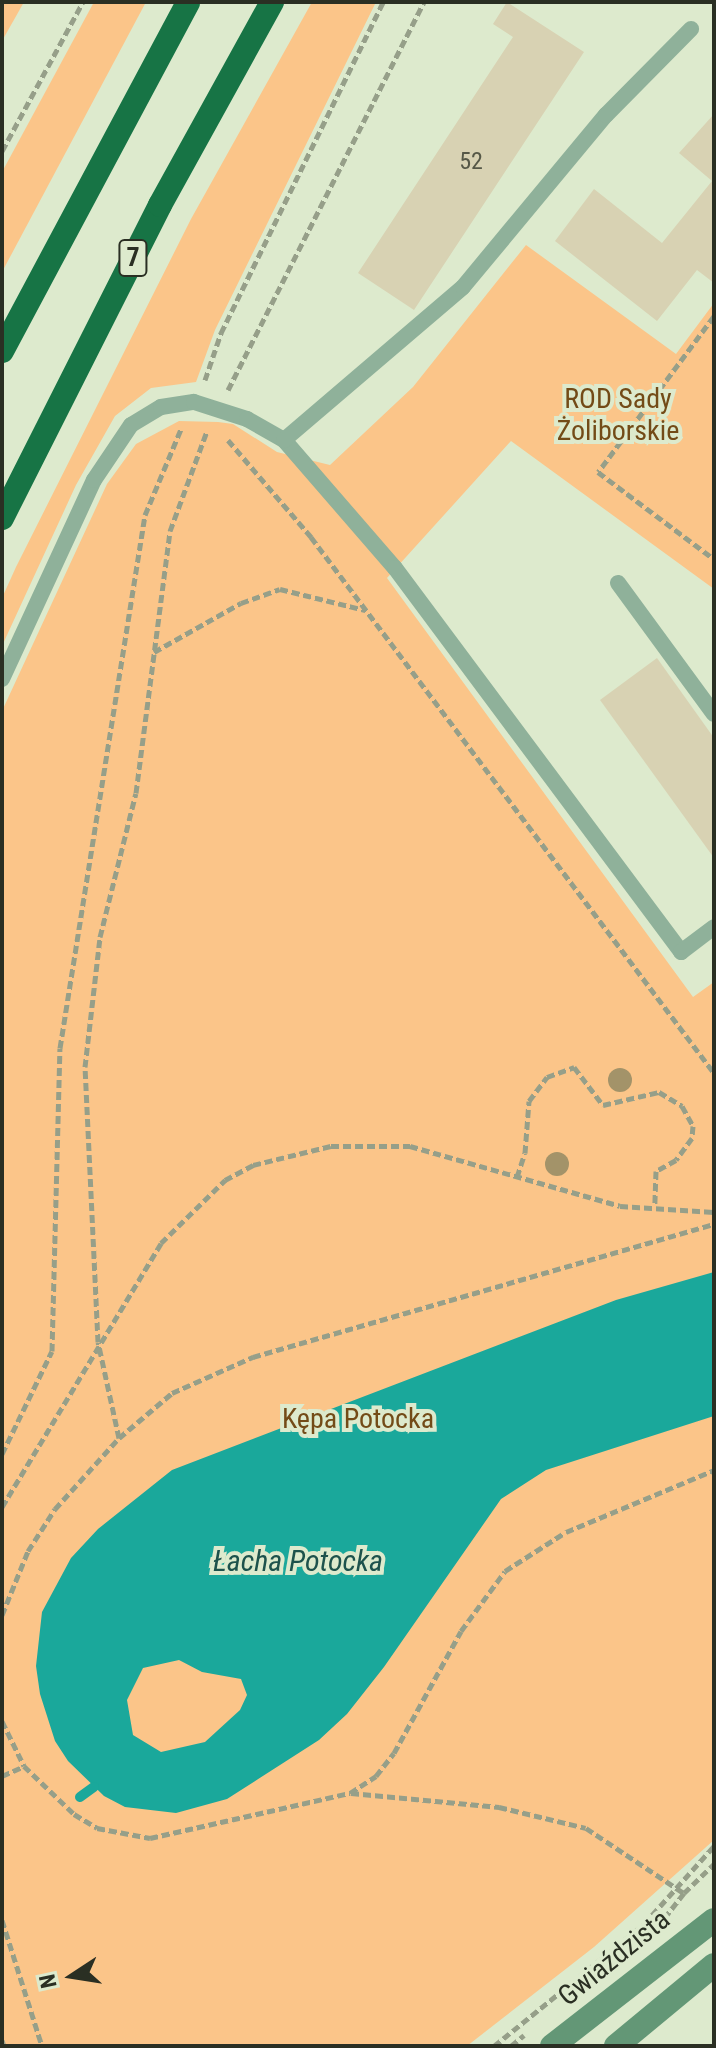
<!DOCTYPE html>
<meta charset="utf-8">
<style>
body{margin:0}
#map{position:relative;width:716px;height:2048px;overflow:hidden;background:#ddeacd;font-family:"Roboto Condensed",sans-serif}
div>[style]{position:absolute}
.green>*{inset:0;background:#fbc589}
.water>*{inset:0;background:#1aa89b}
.stream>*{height:10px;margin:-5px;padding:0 5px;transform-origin:5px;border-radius:5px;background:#1aa89b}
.building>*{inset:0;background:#d8d2b3}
.path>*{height:5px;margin-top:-2.5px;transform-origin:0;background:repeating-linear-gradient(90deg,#969f89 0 8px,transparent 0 12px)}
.lane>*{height:16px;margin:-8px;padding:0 8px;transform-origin:8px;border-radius:8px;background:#8fb19a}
.secondary>*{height:24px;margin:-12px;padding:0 12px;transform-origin:12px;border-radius:12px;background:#639776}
.highway>*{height:24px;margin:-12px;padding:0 12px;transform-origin:12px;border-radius:12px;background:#177445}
.trees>*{width:24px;height:24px;margin:-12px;border-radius:50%;background:#a39369}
span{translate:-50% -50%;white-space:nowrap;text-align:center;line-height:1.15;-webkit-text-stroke:8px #ddeacd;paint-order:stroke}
.number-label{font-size:24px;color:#565847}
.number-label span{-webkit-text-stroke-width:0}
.shield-label span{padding:2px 6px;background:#ddeacd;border:2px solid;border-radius:6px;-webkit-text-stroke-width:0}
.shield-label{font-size:26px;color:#2a2f23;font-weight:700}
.park-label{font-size:28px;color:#734b17}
.street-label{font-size:28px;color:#2a2f23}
.water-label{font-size:30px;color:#1d524c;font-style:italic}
.frame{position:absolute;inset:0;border:4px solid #2a2f23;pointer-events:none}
.north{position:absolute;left:32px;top:1936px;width:80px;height:80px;-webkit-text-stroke:6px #ddeacd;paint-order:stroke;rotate:258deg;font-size:22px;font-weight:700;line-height:32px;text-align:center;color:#2a2f23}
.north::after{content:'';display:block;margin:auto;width:28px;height:36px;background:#2a2f23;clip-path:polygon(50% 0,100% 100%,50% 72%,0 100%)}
</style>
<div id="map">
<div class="green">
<div style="clip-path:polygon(2px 2px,24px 2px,2px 41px)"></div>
<div style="clip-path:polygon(94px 2px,146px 2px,2px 272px,2px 172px)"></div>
<div style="clip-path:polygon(312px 2px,376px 2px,215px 330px,196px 382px,151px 388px,115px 416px,76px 485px,2px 646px,2px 598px,16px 567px,191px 219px)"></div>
<div style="clip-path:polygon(526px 245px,676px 354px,714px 303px,714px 589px,511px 441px,387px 578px,693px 997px,714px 982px,714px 1840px,594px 1947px,467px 2046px,2px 2046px,2px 711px,107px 484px,136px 444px,179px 421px,218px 422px,233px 424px,277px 452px,330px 465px,413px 387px)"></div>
</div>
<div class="water">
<div style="clip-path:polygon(evenodd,714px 1272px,714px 1416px,546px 1470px,501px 1499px,384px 1667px,347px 1714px,319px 1740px,227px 1799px,176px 1813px,125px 1807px,104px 1796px,68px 1761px,55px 1741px,40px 1694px,36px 1666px,42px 1612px,71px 1558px,98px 1529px,172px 1470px,616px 1300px,714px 1272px,179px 1660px,202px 1672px,241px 1679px,247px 1695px,240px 1710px,205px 1742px,161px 1752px,133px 1735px,127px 1700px,143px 1668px,179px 1660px)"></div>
</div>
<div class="stream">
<div style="left:80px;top:1797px;width:17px;rotate:-36deg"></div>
</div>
<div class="building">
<div style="clip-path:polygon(507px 2px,584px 52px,414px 310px,358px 273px,513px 37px,493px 24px)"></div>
<div style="clip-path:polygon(714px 114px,714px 283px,697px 270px,657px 321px,555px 241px,594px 189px,662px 243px,712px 181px,679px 153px)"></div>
<div style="clip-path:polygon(657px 658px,714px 738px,714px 858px,600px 700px)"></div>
</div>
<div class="path">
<div style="left:2px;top:151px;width:170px;rotate:-61.5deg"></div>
<div style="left:714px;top:316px;width:194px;rotate:126.6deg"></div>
<div style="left:598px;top:472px;width:145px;rotate:36.9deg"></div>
<div style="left:205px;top:380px;width:50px;rotate:-71.2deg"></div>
<div style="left:221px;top:333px;width:369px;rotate:-63.9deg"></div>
<div style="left:228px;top:390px;width:435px;rotate:-63.2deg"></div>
<div style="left:228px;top:440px;width:128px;rotate:49.4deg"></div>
<div style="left:311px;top:537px;width:671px;rotate:53.06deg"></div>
<div style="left:154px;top:652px;width:100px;rotate:-29.4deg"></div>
<div style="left:241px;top:603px;width:41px;rotate:-19.7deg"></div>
<div style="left:280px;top:589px;width:88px;rotate:13.9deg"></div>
<div style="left:517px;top:1177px;width:25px;rotate:-72deg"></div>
<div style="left:525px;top:1153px;width:52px;rotate:-85.6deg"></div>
<div style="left:529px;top:1101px;width:30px;rotate:-53deg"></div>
<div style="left:547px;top:1077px;width:29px;rotate:-20deg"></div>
<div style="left:574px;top:1067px;width:48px;rotate:52.7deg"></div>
<div style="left:603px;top:1105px;width:57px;rotate:-13.1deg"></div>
<div style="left:659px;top:1092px;width:27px;rotate:31deg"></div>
<div style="left:682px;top:1106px;width:23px;rotate:61deg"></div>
<div style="left:693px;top:1126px;width:12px;rotate:95deg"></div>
<div style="left:692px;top:1138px;width:27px;rotate:126deg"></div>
<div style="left:676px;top:1160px;width:23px;rotate:151deg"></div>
<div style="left:656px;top:1171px;width:34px;rotate:92deg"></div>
<div style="left:119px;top:1438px;width:98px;rotate:-102.3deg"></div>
<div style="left:98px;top:1342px;width:275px;rotate:-92.7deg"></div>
<div style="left:85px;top:1067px;width:131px;rotate:-83.4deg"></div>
<div style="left:100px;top:937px;width:148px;rotate:-76deg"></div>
<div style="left:136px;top:793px;width:264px;rotate:-82.6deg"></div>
<div style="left:170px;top:531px;width:107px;rotate:-69.7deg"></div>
<div style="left:2px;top:1454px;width:114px;rotate:-64.1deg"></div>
<div style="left:52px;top:1351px;width:303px;rotate:-88.5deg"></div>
<div style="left:60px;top:1048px;width:540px;rotate:-80.94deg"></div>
<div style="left:145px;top:515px;width:93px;rotate:-67.3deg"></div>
<div style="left:2px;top:1507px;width:308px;rotate:-58.9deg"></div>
<div style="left:161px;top:1243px;width:90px;rotate:-44.5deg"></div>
<div style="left:225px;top:1180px;width:32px;rotate:-28deg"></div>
<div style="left:253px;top:1165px;width:80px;rotate:-13.7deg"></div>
<div style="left:331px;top:1146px;width:79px"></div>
<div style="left:410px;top:1146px;width:218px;rotate:15.9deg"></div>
<div style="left:620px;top:1206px;width:94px;rotate:3.7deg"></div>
<div style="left:2px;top:1615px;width:69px;rotate:-67.9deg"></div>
<div style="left:28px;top:1551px;width:50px;rotate:-57.3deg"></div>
<div style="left:55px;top:1509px;width:96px;rotate:-48deg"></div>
<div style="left:119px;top:1438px;width:70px;rotate:-40.3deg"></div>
<div style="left:172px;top:1393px;width:89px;rotate:-24deg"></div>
<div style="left:253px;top:1357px;width:480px;rotate:-16.1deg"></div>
<div style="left:2px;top:1721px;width:50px;rotate:63.9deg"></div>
<div style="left:2px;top:1776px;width:24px;rotate:-24deg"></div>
<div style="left:24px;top:1766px;width:69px;rotate:43.8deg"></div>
<div style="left:74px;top:1814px;width:27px;rotate:31deg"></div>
<div style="left:97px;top:1828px;width:54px;rotate:10.7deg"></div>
<div style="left:150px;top:1838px;width:205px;rotate:-12.7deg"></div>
<div style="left:350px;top:1793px;width:31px;rotate:-33deg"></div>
<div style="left:376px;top:1776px;width:29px;rotate:-52deg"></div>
<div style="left:394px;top:1753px;width:139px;rotate:-61.2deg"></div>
<div style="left:461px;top:1631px;width:74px;rotate:-53.7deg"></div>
<div style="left:505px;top:1571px;width:72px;rotate:-32.6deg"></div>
<div style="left:566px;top:1532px;width:160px;rotate:-22.7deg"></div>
<div style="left:351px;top:1793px;width:149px;rotate:5.4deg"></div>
<div style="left:499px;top:1807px;width:89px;rotate:13.6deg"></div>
<div style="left:586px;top:1828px;width:118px;rotate:33.6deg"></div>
<div style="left:684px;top:1893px;width:37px;rotate:128deg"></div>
<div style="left:684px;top:1893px;width:42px;rotate:-44deg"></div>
<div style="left:2px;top:1920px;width:132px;rotate:72.4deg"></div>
<div style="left:2px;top:2040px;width:6px;rotate:72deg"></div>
<div style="left:494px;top:2046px;width:193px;rotate:-39.1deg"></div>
<div style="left:644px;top:1924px;width:105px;rotate:-48.1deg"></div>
<div style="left:511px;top:2046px;width:17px;rotate:-40deg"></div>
</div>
<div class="lane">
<div style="left:284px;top:440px;width:169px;rotate:49.1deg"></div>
<div style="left:395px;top:568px;width:479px;rotate:53.3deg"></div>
<div style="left:681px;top:952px;width:41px;rotate:-37.1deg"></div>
<div style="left:618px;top:583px;width:162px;rotate:53.8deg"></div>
<div style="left:2px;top:679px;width:219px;rotate:-65.2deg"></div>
<div style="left:94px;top:480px;width:66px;rotate:-56.1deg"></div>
<div style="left:131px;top:425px;width:35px;rotate:-31deg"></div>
<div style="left:161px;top:407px;width:33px;rotate:-9deg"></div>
<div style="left:194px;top:402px;width:56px;rotate:17.8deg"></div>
<div style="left:247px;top:419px;width:43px;rotate:29.6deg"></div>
<div style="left:284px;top:440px;width:235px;rotate:-40.5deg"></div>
<div style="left:463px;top:287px;width:224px;rotate:-50.3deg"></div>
<div style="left:606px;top:115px;width:121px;rotate:-45.3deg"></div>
</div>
<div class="secondary">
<div style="left:552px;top:2046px;width:205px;rotate:-37.9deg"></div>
<div style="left:616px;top:2046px;width:127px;rotate:-39.6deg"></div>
</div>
<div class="highway">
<div style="left:2px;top:351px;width:395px;rotate:-61.9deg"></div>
<div style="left:2px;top:518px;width:351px;rotate:-63.2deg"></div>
<div style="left:160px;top:205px;width:232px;rotate:-61.1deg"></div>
</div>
<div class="trees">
<div style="left:620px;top:1080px"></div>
<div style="left:557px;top:1164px"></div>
</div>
<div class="number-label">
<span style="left:471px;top:162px">52</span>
</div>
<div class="shield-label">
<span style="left:133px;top:258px">7</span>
</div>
<div class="park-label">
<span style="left:618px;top:415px">ROD Sady<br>Żoliborskie</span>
<span style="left:358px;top:1419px">Kępa Potocka</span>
</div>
<div class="street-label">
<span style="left:614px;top:1958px;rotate:-39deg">Gwiaździsta</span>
</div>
<div class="water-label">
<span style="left:298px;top:1561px">Łacha Potocka</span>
</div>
<div class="frame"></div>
<div class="north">N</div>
</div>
